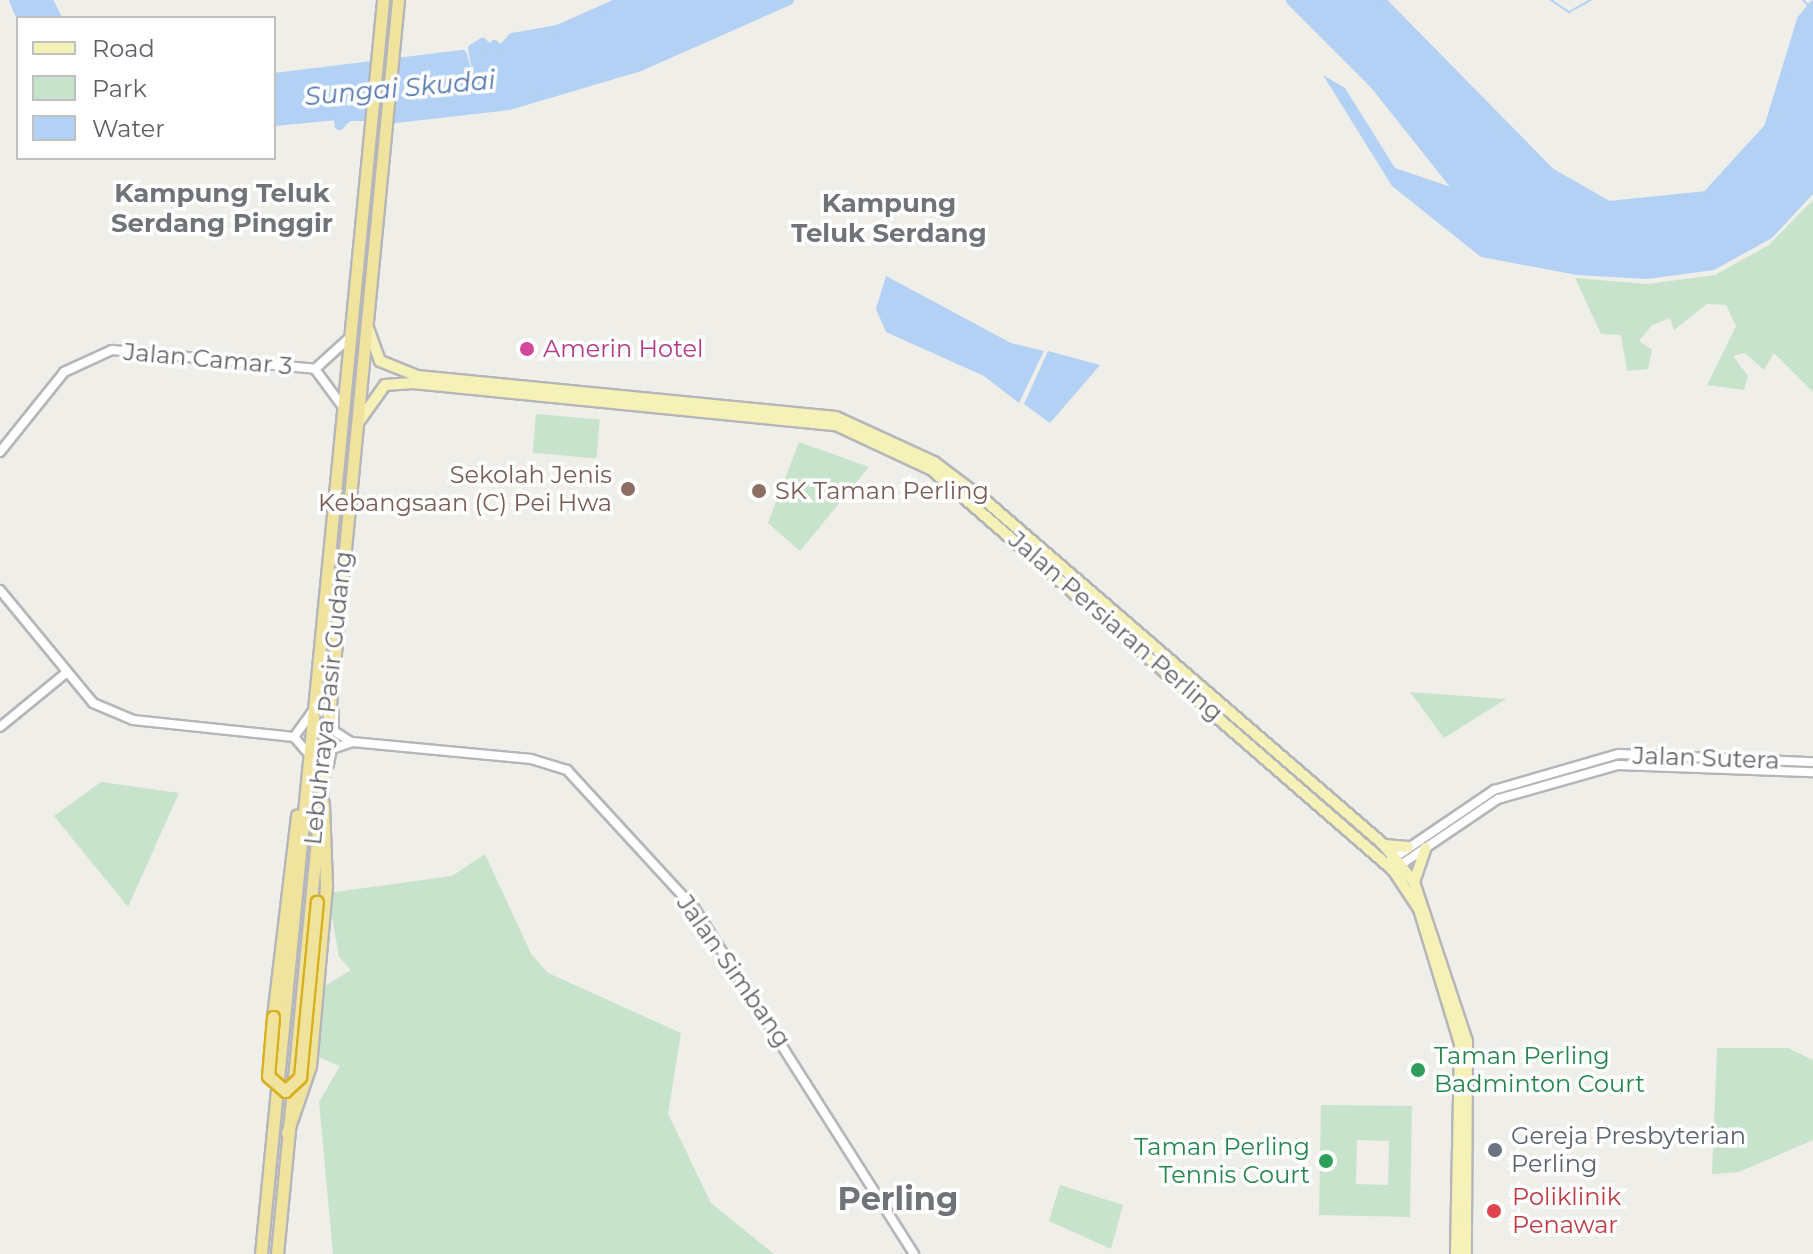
<!DOCTYPE html>
<style>
body{margin:0}
#map{position:relative;width:1813px;height:1254px;overflow:hidden;background:#efeee8;font-family:Montserrat,sans-serif}
div>[style]{position:absolute}
.green>*{inset:0;background:#c8e3cb;transform-origin:0 0}
.water>*{inset:0;background:#b3d1f4}
.stream>*{height:2px;margin:-1px;padding:0 1px;transform-origin:1px;border-radius:1px;background:#b3d1f4}
.river>*{height:9px;margin:-4.5px;padding:0 4.5px;transform-origin:4.5px;border-radius:4.5px;background:#b3d1f4}
.roads{filter:drop-shadow(2px 0 #b5b6ba) drop-shadow(-2px 0 #b5b6ba) drop-shadow(0 2px #b5b6ba) drop-shadow(0 -2px #b5b6ba)}
.minor>*{height:8px;margin:-4px;padding:0 4px;transform-origin:4px;border-radius:4px;background:#fff}
.major>*{height:10px;margin:-5px;padding:0 5px;transform-origin:5px;border-radius:5px;background:#f5f1b7}
.highway>*{height:11px;margin:-5.5px;padding:0 5.5px;transform-origin:5.5px;border-radius:5.5px;background:#f0e39e}
.bridges{filter:drop-shadow(2px 0 #d8b01f) drop-shadow(-2px 0 #d8b01f) drop-shadow(0 2px #d8b01f) drop-shadow(0 -2px #d8b01f)}
.highway-bridge>*{height:11px;margin:-5.5px;padding:0 5.5px;transform-origin:5.5px;border-radius:5.5px;background:#f0e39e}
.dots>*{width:22px;height:22px;translate:-50% -50%;box-sizing:border-box;border:4px solid #fff;border-radius:50%}
span{translate:-50% -50%;white-space:nowrap;text-align:center;line-height:1.15;-webkit-text-stroke:7px #fff;paint-order:stroke}
.hotel-label{font-size:24px;color:#b23c85}
.left{translate:0 -50%;text-align:left}
.street-label{font-size:24px;color:#5f6166}
.education-label{font-size:24px;color:#785e54}
.right{translate:-100% -50%;text-align:right}
.leisure-label{font-size:24px;color:#27864d}
.worship-label{font-size:24px;color:#5b616d}
.health-label{font-size:24px;color:#be3a42}
.water-label{font-size:26px;color:#5477ad;font-style:italic}
.neighbourhood-label{font-size:26px;color:#707378;font-weight:700}
.district-label{font-size:32px;color:#707378;font-weight:700}
.legend{position:absolute;left:16px;top:16px;width:260px;height:144px;box-sizing:border-box;background:#fff;border:2px solid #bfc0c2;margin:0;padding:10px 14px;list-style:none;font-size:24px;color:#5f6166}
.legend li{display:flex;align-items:center;gap:16px;height:40px}
.legend b{width:40px;border:2px solid #bfc0c2}
</style>
<div id="map">
<div class="green">
<div style="clip-path:polygon(1813px 200px,1813px 392px,1774px 353px,1764px 370px,1745px 353px,1733px 356px,1748px 376px,1744px 390px,1707px 385px,1736px 326px,1726px 305px,1707px 304px,1674px 330px,1670px 318px,1652px 325px,1639px 341px,1652px 350px,1648px 369px,1627px 371px,1621px 335px,1601px 334px,1575px 278px,1647px 284px,1715px 275px,1769px 245px)"></div>
<div style="left:536px;top:414px;width:64px;height:39px;rotate:5deg"></div>
<div style="clip-path:polygon(799px 442px,869px 467px,800px 551px,768px 523px)"></div>
<div style="clip-path:polygon(1410px 692px,1506px 699px,1444px 738px)"></div>
<div style="clip-path:polygon(101px 782px,179px 793px,128px 907px,54px 816px)"></div>
<div style="clip-path:polygon(485px 854px,531px 954px,548px 973px,681px 1033px,668px 1114px,711px 1203px,774px 1254px,333px 1254px,319px 1102px,340px 1066px,318px 1057px,325px 986px,351px 970px,339px 957px,328px 893px,452px 876px)"></div>
<div style="clip-path:polygon(1717px 1048px,1788px 1048px,1813px 1060px,1813px 1140px,1739px 1172px,1712px 1174px)"></div>
<div style="clip-path:polygon(evenodd,1321px 1105px,1412px 1106px,1410px 1217px,1319px 1215px,1321px 1105px,1357px 1140px,1389px 1141px,1388px 1185px,1356px 1184px,1357px 1140px)"></div>
<div style="clip-path:polygon(1060px 1185px,1123px 1205px,1111px 1249px,1049px 1221px)"></div>
</div>
<div class="water">
<div style="clip-path:polygon(13px 0,48px 0,57px 18px,21px 18px)"></div>
<div style="clip-path:polygon(622px 0,789px 0,640px 66px,509px 105px,407px 118px,348px 116px,339px 125px,337px 115px,274px 121px,274px 77px,462px 54px,469px 77px,477px 75px,472px 48px,480px 43px,493px 52px,494px 44px,501px 49px,512px 37px,557px 29px)"></div>
<div style="clip-path:polygon(1290px 0,1381px 0,1550px 172px,1609px 205px,1706px 195px,1768px 127px,1801px 19px,1813px 4px,1813px 194px,1772px 238px,1714px 270px,1647px 279px,1577px 275px,1481px 257px,1392px 186px,1323px 75px,1345px 88px,1395px 168px,1457px 189px,1373px 83px)"></div>
<div style="clip-path:polygon(886px 276px,1011px 343px,1044px 351px,1019px 403px,984px 376px,886px 332px,876px 309px)"></div>
<div style="clip-path:polygon(1048px 351px,1100px 365px,1050px 423px,1024px 404px)"></div>
</div>
<div class="stream">
<div style="left:1551px;top:0;width:22px;rotate:34deg"></div>
<div style="left:1569px;top:12px;width:25px;rotate:-29deg"></div>
<div style="left:1803px;top:0;width:14px;rotate:45deg"></div>
</div>
<div class="river">
<div style="left:13px;top:0;width:20px;rotate:66deg"></div>
<div style="left:48px;top:0;width:20px;rotate:63deg"></div>
<div style="left:1290px;top:0;width:117px;rotate:45deg"></div>
<div style="left:1373px;top:83px;width:137px;rotate:51.5deg"></div>
<div style="left:1381px;top:0;width:241px;rotate:45.5deg"></div>
<div style="left:1550px;top:172px;width:67px;rotate:29.6deg"></div>
<div style="left:1608px;top:205px;width:99px;rotate:-5.8deg"></div>
<div style="left:1706px;top:195px;width:92px;rotate:-47.6deg"></div>
<div style="left:1768px;top:127px;width:113px;rotate:-73deg"></div>
<div style="left:1801px;top:19px;width:19px;rotate:-51deg"></div>
<div style="left:494px;top:44px;width:8px;rotate:45deg"></div>
<div style="left:500px;top:50px;width:18px;rotate:-47deg"></div>
<div style="left:512px;top:37px;width:46px;rotate:-10.1deg"></div>
<div style="left:557px;top:29px;width:71px;rotate:-24deg"></div>
<div style="left:274px;top:77px;width:189px;rotate:-7deg"></div>
<div style="left:462px;top:54px;width:25px;rotate:76deg"></div>
<div style="left:468px;top:78px;width:9px;rotate:-13deg"></div>
<div style="left:477px;top:76px;width:28px;rotate:-100deg"></div>
<div style="left:472px;top:48px;width:12px;rotate:-31deg"></div>
<div style="left:482px;top:42px;width:12px;rotate:42deg"></div>
<div style="left:395px;top:118px;width:115px;rotate:-6.5deg"></div>
<div style="left:509px;top:105px;width:137px;rotate:-16.6deg"></div>
<div style="left:640px;top:66px;width:163px;rotate:-23.9deg"></div>
<div style="left:274px;top:121px;width:63px;rotate:-5.4deg"></div>
<div style="left:337px;top:115px;width:10px;rotate:79deg"></div>
<div style="left:339px;top:125px;width:13px;rotate:-45deg"></div>
<div style="left:348px;top:116px;width:25px"></div>
</div>
<div class="roads">
<div class="minor">
<div style="left:315px;top:369px;width:47px;rotate:53.6deg"></div>
<div style="left:0;top:452px;width:102px;rotate:-51.3deg"></div>
<div style="left:64px;top:372px;width:53px;rotate:-24.6deg"></div>
<div style="left:112px;top:350px;width:204px;rotate:5.3deg"></div>
<div style="left:315px;top:369px;width:45px;rotate:-42.3deg"></div>
<div style="left:0;top:590px;width:146px;rotate:50.5deg"></div>
<div style="left:93px;top:703px;width:43px;rotate:23deg"></div>
<div style="left:133px;top:720px;width:162px;rotate:6deg"></div>
<div style="left:294px;top:737px;width:18px;rotate:49deg"></div>
<div style="left:334px;top:713px;width:18px;rotate:90deg"></div>
<div style="left:334px;top:731px;width:20px;rotate:33deg"></div>
<div style="left:0;top:727px;width:85px;rotate:-39.3deg"></div>
<div style="left:294px;top:737px;width:31px;rotate:-54deg"></div>
<div style="left:329px;top:764px;width:15px;rotate:-79deg"></div>
<div style="left:332px;top:749px;width:21px;rotate:-19deg"></div>
<div style="left:352px;top:742px;width:180px;rotate:5.4deg"></div>
<div style="left:531px;top:759px;width:38px;rotate:17deg"></div>
<div style="left:567px;top:770px;width:189px;rotate:47.4deg"></div>
<div style="left:695px;top:909px;width:409px;rotate:57.6deg"></div>
<div style="left:1391px;top:860px;width:125px;rotate:-34.2deg"></div>
<div style="left:1494px;top:790px;width:130px;rotate:-16.1deg"></div>
<div style="left:1619px;top:754px;width:194px;rotate:2.4deg"></div>
<div style="left:1396px;top:868px;width:123px;rotate:-34.1deg"></div>
<div style="left:1498px;top:799px;width:125px;rotate:-15.8deg"></div>
<div style="left:1618px;top:765px;width:195px;rotate:2.1deg"></div>
</div>
<div class="major">
<div style="left:368px;top:328px;width:35px;rotate:70deg"></div>
<div style="left:380px;top:361px;width:40px;rotate:22deg"></div>
<div style="left:417px;top:376px;width:421px;rotate:5.6deg"></div>
<div style="left:836px;top:417px;width:108px;rotate:24.7deg"></div>
<div style="left:934px;top:462px;width:66px;rotate:37deg"></div>
<div style="left:987px;top:502px;width:523px;rotate:40.82deg"></div>
<div style="left:1383px;top:844px;width:49px;rotate:50.8deg"></div>
<div style="left:1414px;top:882px;width:168px;rotate:71.6deg"></div>
<div style="left:1467px;top:1041px;width:213px;rotate:90.3deg"></div>
<div style="left:360px;top:420px;width:43px;rotate:-54.5deg"></div>
<div style="left:385px;top:385px;width:28px;rotate:-4deg"></div>
<div style="left:413px;top:383px;width:425px;rotate:5.7deg"></div>
<div style="left:836px;top:425px;width:106px;rotate:25.1deg"></div>
<div style="left:932px;top:470px;width:610px;rotate:40.95deg"></div>
<div style="left:1393px;top:870px;width:47px;rotate:56.3deg"></div>
<div style="left:1419px;top:909px;width:141px;rotate:73.1deg"></div>
<div style="left:1460px;top:1044px;width:210px;rotate:91.1deg"></div>
<div style="left:1385px;top:845px;width:23px;rotate:5deg"></div>
<div style="left:1414px;top:882px;width:36px;rotate:-71deg"></div>
</div>
<div class="highway">
<div style="left:273px;top:1017px;width:203px;rotate:-83.2deg"></div>
<div style="left:287px;top:1133px;width:71px;rotate:-71.1deg"></div>
<div style="left:310px;top:1066px;width:182px;rotate:-84.9deg"></div>
<div style="left:326px;top:885px;width:82px;rotate:-92.1deg"></div>
<div style="left:261px;top:1254px;width:1260px;rotate:-84.44deg"></div>
<div style="left:277px;top:1254px;width:1260px;rotate:-84.49deg"></div>
</div>
</div>
<div class="bridges">
<div class="highway-bridge">
<div style="left:273px;top:1017px;width:59px;rotate:94.8deg"></div>
<div style="left:268px;top:1076px;width:23px;rotate:41deg"></div>
<div style="left:285px;top:1091px;width:21px;rotate:-43deg"></div>
<div style="left:300px;top:1077px;width:176px;rotate:-84.5deg"></div>
</div>
</div>
<div class="dots">
<div style="left:527px;top:349px;background:#d1479c"></div>
<div style="left:628px;top:489px;background:#8d6e63"></div>
<div style="left:759px;top:491px;background:#8d6e63"></div>
<div style="left:1418px;top:1070px;background:#2e9e5b"></div>
<div style="left:1495px;top:1150px;background:#6b7280"></div>
<div style="left:1326px;top:1161px;background:#2e9e5b"></div>
<div style="left:1494px;top:1211px;background:#e0444e"></div>
</div>
<div class="hotel-label">
<span class="left" style="left:543px;top:349px">Amerin Hotel</span>
</div>
<div class="street-label">
<span style="left:208px;top:359px;rotate:5deg">Jalan Camar 3</span>
<span style="left:1116px;top:626px;rotate:41deg">Jalan Persiaran Perling</span>
<span style="left:328px;top:698px;rotate:-84deg">Lebuhraya Pasir Gudang</span>
<span style="left:1706px;top:758px;rotate:2deg">Jalan Sutera</span>
<span style="left:734px;top:971px;rotate:55deg">Jalan Simbang</span>
</div>
<div class="education-label">
<span class="right" style="left:612px;top:489px">Sekolah Jenis<br>Kebangsaan (C) Pei Hwa</span>
<span class="left" style="left:775px;top:491px">SK Taman Perling</span>
</div>
<div class="leisure-label">
<span class="left" style="left:1434px;top:1070px">Taman Perling<br>Badminton Court</span>
<span class="right" style="left:1310px;top:1161px">Taman Perling<br>Tennis Court</span>
</div>
<div class="worship-label">
<span class="left" style="left:1511px;top:1150px">Gereja Presbyterian<br>Perling</span>
</div>
<div class="health-label">
<span class="left" style="left:1512px;top:1211px">Poliklinik<br>Penawar</span>
</div>
<div class="water-label">
<span style="left:400px;top:89px;rotate:-5deg">Sungai Skudai</span>
</div>
<div class="neighbourhood-label">
<span style="left:222px;top:209px">Kampung Teluk<br>Serdang Pinggir</span>
<span style="left:889px;top:219px">Kampung<br>Teluk Serdang</span>
</div>
<div class="district-label">
<span style="left:898px;top:1199px">Perling</span>
</div>
<ul class="legend">
<li><b style="height:10px;background:#f5f1b7"></b>Road</li>
<li><b style="height:22px;background:#c8e3cb"></b>Park</li>
<li><b style="height:22px;background:#b3d1f4"></b>Water</li>
</ul>
</div>
